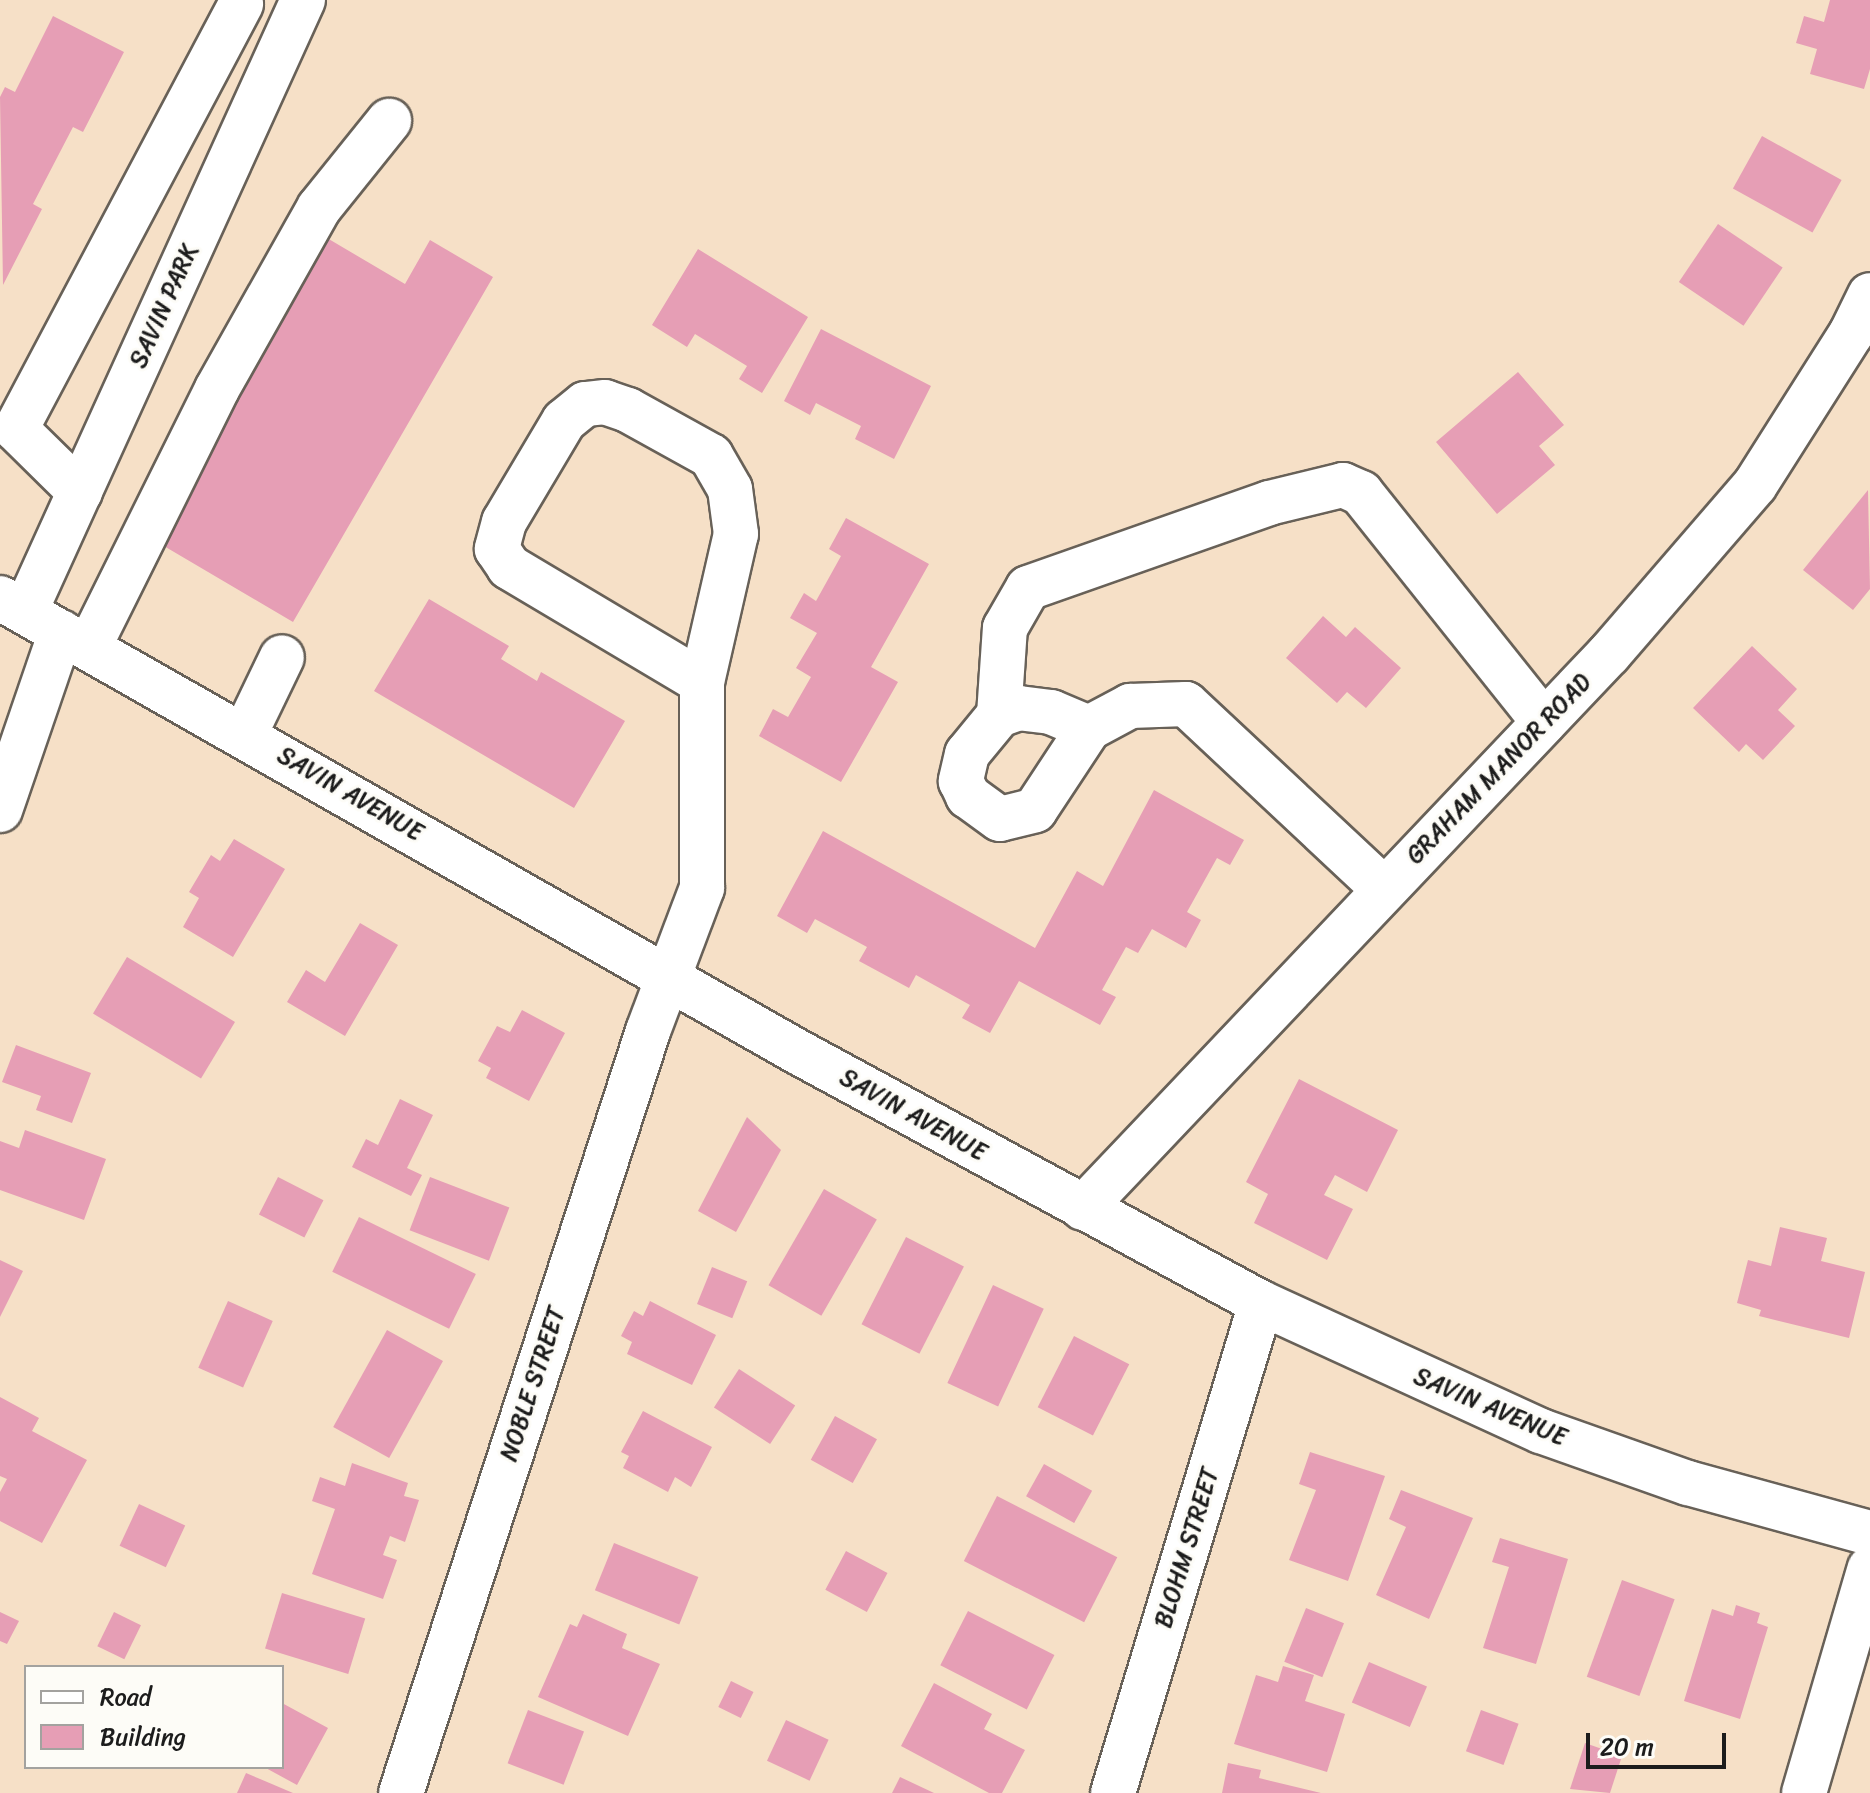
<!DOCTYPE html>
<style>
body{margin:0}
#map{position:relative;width:1870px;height:1793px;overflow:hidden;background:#f6e0c7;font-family:Sriracha,sans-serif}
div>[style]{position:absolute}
.building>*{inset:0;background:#e69eb5;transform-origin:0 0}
.roads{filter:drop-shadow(2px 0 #686158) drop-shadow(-2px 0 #686158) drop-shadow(0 2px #686158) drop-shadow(0 -2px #686158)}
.minor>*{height:44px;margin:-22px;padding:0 22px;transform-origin:22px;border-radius:22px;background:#fff}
span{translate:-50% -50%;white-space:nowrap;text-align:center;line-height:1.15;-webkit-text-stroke:6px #fdfcf7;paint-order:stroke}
.street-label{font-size:24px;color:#1c1c1c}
.legend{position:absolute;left:24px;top:1665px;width:260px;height:104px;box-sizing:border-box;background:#fdfcf7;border:2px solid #a3a29f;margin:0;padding:10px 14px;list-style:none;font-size:24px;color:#1c1c1c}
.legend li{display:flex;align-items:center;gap:16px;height:40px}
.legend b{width:40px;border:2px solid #a3a29f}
.scale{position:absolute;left:1586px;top:1733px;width:140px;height:36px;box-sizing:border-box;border:4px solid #1c1c1c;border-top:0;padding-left:10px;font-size:24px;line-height:28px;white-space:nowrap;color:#1c1c1c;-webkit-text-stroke:6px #fdfcf7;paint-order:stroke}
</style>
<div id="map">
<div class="building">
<div style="clip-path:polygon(1830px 0,1870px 0,1870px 69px,1864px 89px,1810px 74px,1817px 49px,1796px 43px,1804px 16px,1824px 22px)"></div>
<div style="clip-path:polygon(53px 16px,124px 52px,83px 132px,73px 127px,33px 204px,42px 209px,3px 285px,0 97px,5px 87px,15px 92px)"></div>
<div style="left:1762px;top:136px;width:91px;height:60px;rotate:29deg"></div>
<div style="left:1718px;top:224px;width:78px;height:70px;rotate:34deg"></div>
<div style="clip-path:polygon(327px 238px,405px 284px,430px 240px,493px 277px,293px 622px,152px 539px)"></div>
<div style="clip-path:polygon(698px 249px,808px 317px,762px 393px,739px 379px,747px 366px,695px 334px,687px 347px,652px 325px)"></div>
<div style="clip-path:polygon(821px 329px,931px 386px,894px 459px,855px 439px,861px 426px,816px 403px,810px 415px,784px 401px)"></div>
<div style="clip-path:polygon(1518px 372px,1564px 425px,1539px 446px,1555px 465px,1497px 514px,1436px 442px)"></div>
<div style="clip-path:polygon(1868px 490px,1870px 589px,1853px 610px,1803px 570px)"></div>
<div style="clip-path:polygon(846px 518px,929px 564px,871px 667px,898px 682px,841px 782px,759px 736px,773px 709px,788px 717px,811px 677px,796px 668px,817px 633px,790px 618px,804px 593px,816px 601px,841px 556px,829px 549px)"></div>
<div style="clip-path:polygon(429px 599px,509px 646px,501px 659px,537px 681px,541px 672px,625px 721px,574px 808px,374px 691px)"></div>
<div style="clip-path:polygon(1323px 616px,1346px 637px,1355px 627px,1401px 668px,1366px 708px,1347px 692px,1337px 703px,1286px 658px)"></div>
<div style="clip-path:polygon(1752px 646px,1797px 689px,1778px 710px,1795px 726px,1763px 760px,1746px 744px,1739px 752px,1693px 708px)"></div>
<div style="clip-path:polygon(1154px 790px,1244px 840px,1230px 865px,1217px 858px,1187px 912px,1201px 920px,1186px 948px,1152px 929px,1138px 953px,1126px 947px,1102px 990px,1116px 997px,1100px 1025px,1019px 981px,990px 1033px,962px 1018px,970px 1005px,916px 975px,909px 988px,859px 961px,867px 947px,815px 919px,807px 933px,777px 916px,823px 831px,1035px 948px,1077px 871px,1103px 886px)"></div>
<div style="clip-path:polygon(234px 839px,285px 869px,233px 957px,183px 927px,199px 898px,189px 892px,211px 855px,220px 861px)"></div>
<div style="clip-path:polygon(360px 923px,398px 945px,345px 1036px,287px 1002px,306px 970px,325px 982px)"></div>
<div style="left:127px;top:957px;width:126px;height:66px;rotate:31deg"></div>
<div style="clip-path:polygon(522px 1010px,565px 1033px,529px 1101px,486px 1078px,491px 1068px,478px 1061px,497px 1026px,510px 1032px)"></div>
<div style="clip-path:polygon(16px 1045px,91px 1073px,72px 1123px,36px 1110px,41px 1096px,2px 1082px)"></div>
<div style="clip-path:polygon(1299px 1079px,1398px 1130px,1367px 1192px,1335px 1175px,1324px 1195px,1353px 1209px,1327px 1260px,1254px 1223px,1268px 1194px,1246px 1182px)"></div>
<div style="clip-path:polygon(400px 1099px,433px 1115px,407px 1168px,422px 1175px,411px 1196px,352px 1167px,366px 1139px,378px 1145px)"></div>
<div style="clip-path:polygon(747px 1117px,781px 1150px,736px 1232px,698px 1211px)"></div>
<div style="clip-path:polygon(25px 1130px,106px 1159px,84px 1220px,0 1190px,0 1141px,19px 1148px)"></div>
<div style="left:278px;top:1177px;width:51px;height:42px;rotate:27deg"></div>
<div style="left:430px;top:1177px;width:85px;height:57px;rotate:21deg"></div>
<div style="left:824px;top:1189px;width:61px;height:111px;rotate:30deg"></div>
<div style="left:359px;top:1217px;width:130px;height:61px;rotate:26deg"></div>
<div style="clip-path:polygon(1780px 1227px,1827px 1238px,1821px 1261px,1865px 1272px,1849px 1338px,1759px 1316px,1761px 1310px,1737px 1303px,1748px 1260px,1771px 1266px)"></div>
<div style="left:906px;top:1237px;width:65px;height:98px;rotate:27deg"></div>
<div style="clip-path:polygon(0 1260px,23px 1271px,0 1317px)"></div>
<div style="left:712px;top:1267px;width:38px;height:40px;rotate:22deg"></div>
<div style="left:993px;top:1285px;width:56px;height:108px;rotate:25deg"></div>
<div style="left:228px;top:1301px;width:49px;height:73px;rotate:24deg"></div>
<div style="clip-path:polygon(650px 1301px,716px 1335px,692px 1385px,627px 1354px,632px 1342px,621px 1336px,634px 1311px,643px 1316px)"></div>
<div style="left:387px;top:1330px;width:64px;height:111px;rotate:29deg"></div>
<div style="left:1074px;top:1336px;width:62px;height:80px;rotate:27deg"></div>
<div style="left:739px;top:1369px;width:67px;height:46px;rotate:33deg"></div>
<div style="clip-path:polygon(0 1397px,39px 1418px,32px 1431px,87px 1460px,42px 1543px,0 1521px,0 1492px,7px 1479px,0 1476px)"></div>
<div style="clip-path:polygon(643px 1411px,712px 1447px,691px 1487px,675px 1477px,668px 1492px,623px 1468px,629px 1456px,621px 1452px)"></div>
<div style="left:835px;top:1416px;width:48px;height:50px;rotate:29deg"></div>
<div style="clip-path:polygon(1310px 1452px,1385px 1476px,1348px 1581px,1289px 1560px,1316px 1490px,1299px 1484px)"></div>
<div style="clip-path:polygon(352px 1463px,408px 1483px,404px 1496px,419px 1500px,405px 1542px,390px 1536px,383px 1555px,397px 1560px,383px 1599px,312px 1574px,335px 1509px,312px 1501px,320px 1477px,345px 1486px)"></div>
<div style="left:1044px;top:1464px;width:55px;height:37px;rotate:29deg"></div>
<div style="clip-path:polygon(1401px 1490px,1473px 1518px,1429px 1619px,1376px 1595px,1406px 1527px,1389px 1519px)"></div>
<div style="left:997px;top:1496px;width:135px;height:73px;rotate:27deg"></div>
<div style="left:139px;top:1504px;width:51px;height:46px;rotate:25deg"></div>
<div style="clip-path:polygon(1500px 1538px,1568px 1559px,1536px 1664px,1483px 1648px,1509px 1567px,1492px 1562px)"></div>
<div style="left:614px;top:1543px;width:91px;height:51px;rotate:22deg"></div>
<div style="left:846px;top:1551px;width:47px;height:44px;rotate:28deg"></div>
<div style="left:1622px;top:1580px;width:56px;height:103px;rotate:20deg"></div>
<div style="left:282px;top:1593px;width:87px;height:58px;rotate:17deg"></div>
<div style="clip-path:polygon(1736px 1605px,1760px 1613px,1757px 1623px,1768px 1627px,1740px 1719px,1684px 1701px,1712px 1609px,1733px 1616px)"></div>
<div style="left:1306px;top:1608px;width:41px;height:58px;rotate:22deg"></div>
<div style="left:968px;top:1611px;width:97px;height:61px;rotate:27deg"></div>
<div style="clip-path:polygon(0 1612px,19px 1621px,7px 1644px,0 1641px)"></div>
<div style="left:114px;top:1612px;width:30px;height:38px;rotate:26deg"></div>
<div style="clip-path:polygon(583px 1614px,627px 1634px,622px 1648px,660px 1664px,628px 1736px,538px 1697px,570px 1624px,577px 1627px)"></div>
<div style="left:1369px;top:1662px;width:63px;height:44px;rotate:23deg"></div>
<div style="clip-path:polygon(1283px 1666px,1314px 1675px,1305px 1701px,1345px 1714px,1327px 1772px,1234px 1744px,1256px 1675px,1278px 1682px)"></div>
<div style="left:731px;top:1681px;width:25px;height:29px;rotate:26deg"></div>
<div style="clip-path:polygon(934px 1683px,992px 1714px,984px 1729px,1025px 1750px,1002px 1793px,989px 1793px,901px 1746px)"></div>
<div style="clip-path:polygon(282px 1703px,328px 1728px,297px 1785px,264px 1767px,282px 1767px)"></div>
<div style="left:528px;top:1710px;width:60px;height:57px;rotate:21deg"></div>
<div style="left:1481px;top:1710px;width:40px;height:44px;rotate:20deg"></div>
<div style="left:786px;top:1720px;width:47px;height:45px;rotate:25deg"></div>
<div style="clip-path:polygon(1585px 1743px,1622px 1756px,1610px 1793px,1570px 1789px)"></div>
<div style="clip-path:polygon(1228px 1763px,1261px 1770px,1259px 1778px,1321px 1793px,1222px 1793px)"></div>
<div style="clip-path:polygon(246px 1773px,293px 1793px,237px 1793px)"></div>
<div style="clip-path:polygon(900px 1777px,934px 1793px,892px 1793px)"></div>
</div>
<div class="roads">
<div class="minor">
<div style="left:80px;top:492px;width:90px;rotate:-135.5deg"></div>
<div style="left:16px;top:429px;width:481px;rotate:-62.1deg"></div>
<div style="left:0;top:598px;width:918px;rotate:29.64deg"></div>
<div style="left:798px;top:1052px;width:527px;rotate:28.46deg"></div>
<div style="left:1261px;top:1303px;width:308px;rotate:24.6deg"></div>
<div style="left:1541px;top:1431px;width:156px;rotate:19.5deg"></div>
<div style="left:1688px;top:1483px;width:189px;rotate:15.4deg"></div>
<div style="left:25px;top:612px;width:672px;rotate:-65.57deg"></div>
<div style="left:89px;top:647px;width:288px;rotate:-63.6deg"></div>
<div style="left:217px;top:389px;width:208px;rotate:-60.6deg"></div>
<div style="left:319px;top:208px;width:112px;rotate:-51.2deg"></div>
<div style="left:999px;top:715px;width:87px;rotate:-86.1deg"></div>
<div style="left:1005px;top:628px;width:46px;rotate:-60.1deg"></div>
<div style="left:1028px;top:588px;width:256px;rotate:-19.4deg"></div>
<div style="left:1269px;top:503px;width:76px;rotate:-13.7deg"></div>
<div style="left:1343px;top:485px;width:20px;rotate:24deg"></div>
<div style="left:1361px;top:493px;width:293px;rotate:51.4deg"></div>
<div style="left:1089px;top:728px;width:41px;rotate:-157.2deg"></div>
<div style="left:1051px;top:712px;width:32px;rotate:-173deg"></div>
<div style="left:1019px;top:708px;width:21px;rotate:161deg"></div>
<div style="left:999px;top:715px;width:50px;rotate:129.4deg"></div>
<div style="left:967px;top:754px;width:28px;rotate:103deg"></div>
<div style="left:961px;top:781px;width:17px;rotate:65deg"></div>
<div style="left:968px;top:796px;width:39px;rotate:36deg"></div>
<div style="left:1000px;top:819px;width:36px;rotate:-14deg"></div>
<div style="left:1035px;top:810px;width:98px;rotate:-56.6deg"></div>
<div style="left:1089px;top:728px;width:47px;rotate:-28.2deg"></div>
<div style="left:1130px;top:706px;width:56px;rotate:-2deg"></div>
<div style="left:1186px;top:704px;width:271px;rotate:43.1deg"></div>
<div style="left:245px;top:734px;width:85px;rotate:-64.3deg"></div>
<div style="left:0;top:810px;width:188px;rotate:-71.1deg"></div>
<div style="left:1083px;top:1208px;width:764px;rotate:-46.49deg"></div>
<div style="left:1609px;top:654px;width:223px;rotate:-49.2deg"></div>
<div style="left:1755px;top:485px;width:179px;rotate:-57.6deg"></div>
<div style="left:1851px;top:334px;width:43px;rotate:-64deg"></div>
<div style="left:401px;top:1793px;width:801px;rotate:-72.04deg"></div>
<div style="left:648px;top:1031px;width:153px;rotate:-69.3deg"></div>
<div style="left:702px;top:888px;width:206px;rotate:-90deg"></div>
<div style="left:702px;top:682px;width:152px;rotate:-77.1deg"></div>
<div style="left:736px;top:534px;width:45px;rotate:-97.6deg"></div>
<div style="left:730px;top:489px;width:38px;rotate:-120deg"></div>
<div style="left:711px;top:456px;width:95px;rotate:-151deg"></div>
<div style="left:628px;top:410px;width:24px;rotate:-161deg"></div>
<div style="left:605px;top:402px;width:20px;rotate:174deg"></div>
<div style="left:585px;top:404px;width:27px;rotate:141deg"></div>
<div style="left:564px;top:421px;width:117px;rotate:120.7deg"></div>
<div style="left:504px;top:522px;width:28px;rotate:105deg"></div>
<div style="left:497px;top:549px;width:22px;rotate:56deg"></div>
<div style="left:509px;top:567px;width:225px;rotate:30.8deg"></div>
<div style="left:1113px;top:1793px;width:512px;rotate:-73.19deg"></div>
<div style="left:1804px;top:1793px;width:234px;rotate:-73.7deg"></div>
</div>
</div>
<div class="street-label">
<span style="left:164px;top:306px;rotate:-66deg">SAVIN PARK</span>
<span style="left:1499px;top:769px;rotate:-46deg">GRAHAM MANOR ROAD</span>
<span style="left:350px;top:794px;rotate:30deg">SAVIN AVENUE</span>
<span style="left:913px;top:1115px;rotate:29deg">SAVIN AVENUE</span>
<span style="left:533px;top:1384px;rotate:-72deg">NOBLE STREET</span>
<span style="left:1490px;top:1407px;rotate:23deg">SAVIN AVENUE</span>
<span style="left:1187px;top:1548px;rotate:-73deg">BLOHM STREET</span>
</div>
<ul class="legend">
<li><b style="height:10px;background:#fff"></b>Road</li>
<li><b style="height:22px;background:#e69eb5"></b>Building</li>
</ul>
<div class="scale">20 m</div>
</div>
